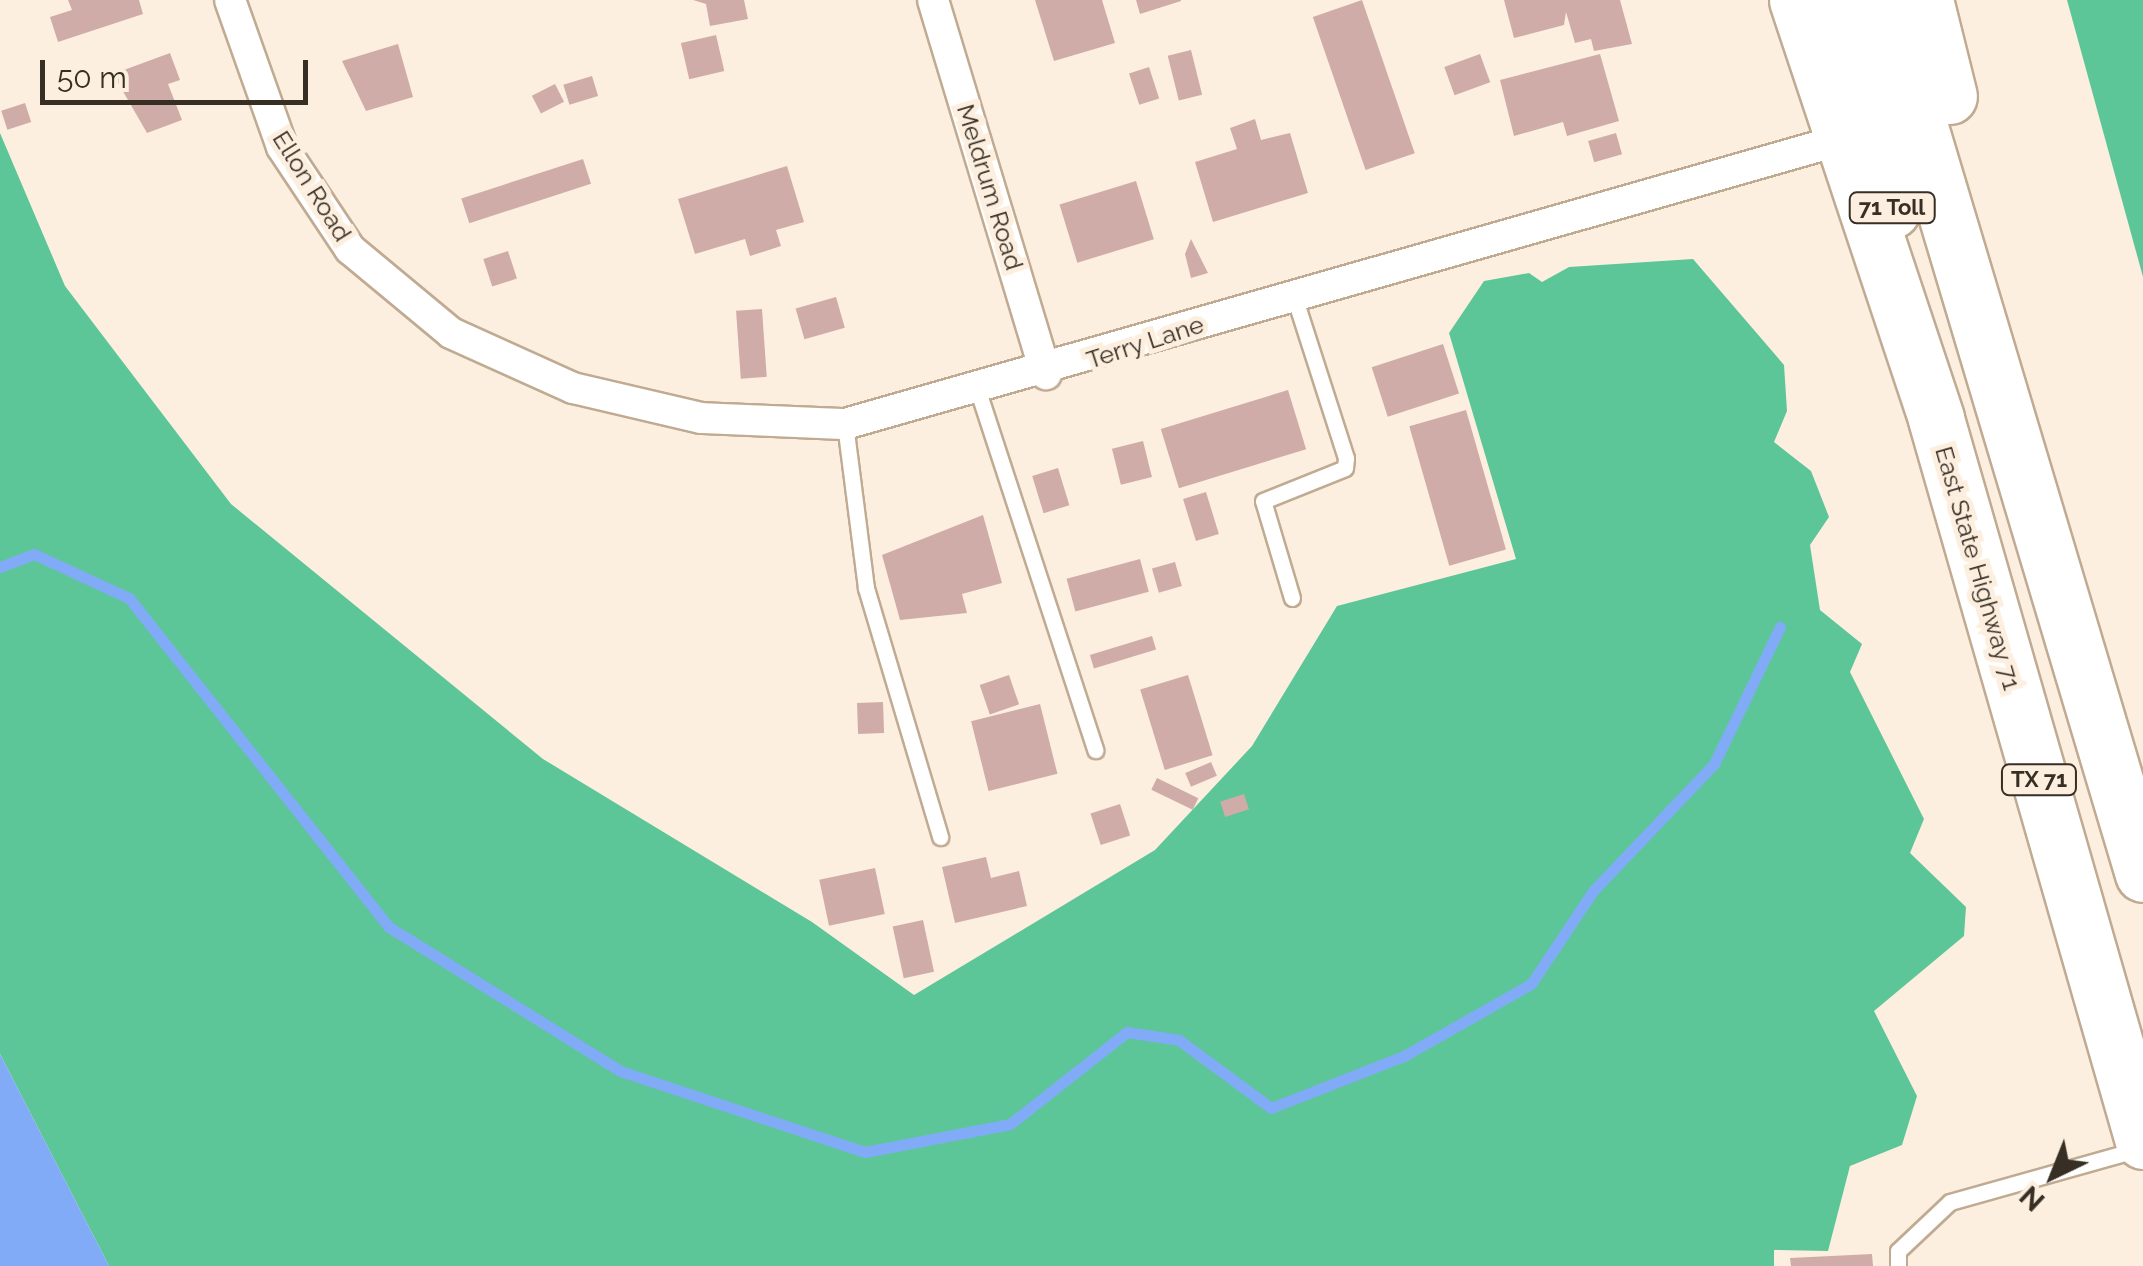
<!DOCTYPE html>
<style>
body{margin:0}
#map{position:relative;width:2143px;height:1266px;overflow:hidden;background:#fdefdf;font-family:Raleway,sans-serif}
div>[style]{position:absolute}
.forest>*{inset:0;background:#5cc698}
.water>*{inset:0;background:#82abf7}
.stream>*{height:11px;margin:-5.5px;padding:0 5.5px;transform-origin:5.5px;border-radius:5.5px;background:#82abf7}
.building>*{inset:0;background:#d0aca9;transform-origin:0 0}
.roads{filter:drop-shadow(2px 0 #c0ab92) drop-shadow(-2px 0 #c0ab92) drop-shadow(0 2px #c0ab92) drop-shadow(0 -2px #c0ab92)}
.lane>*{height:15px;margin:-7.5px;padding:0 7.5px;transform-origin:7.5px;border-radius:7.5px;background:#fff}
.street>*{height:30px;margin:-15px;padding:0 15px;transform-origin:15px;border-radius:15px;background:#fff}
.highway>*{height:55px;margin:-27.5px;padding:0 27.5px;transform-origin:27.5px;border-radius:27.5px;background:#fff}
span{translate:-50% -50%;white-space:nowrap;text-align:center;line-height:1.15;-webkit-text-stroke:10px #fdefdf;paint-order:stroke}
.shield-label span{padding:2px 8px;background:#fdefdf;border:2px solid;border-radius:8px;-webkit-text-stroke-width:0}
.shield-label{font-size:22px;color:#372e24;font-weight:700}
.street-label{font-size:25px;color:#372e24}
.north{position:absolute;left:2003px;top:1126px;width:100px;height:100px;-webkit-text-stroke:8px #fdefdf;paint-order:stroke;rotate:223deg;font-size:28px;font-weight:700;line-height:40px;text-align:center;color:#372e24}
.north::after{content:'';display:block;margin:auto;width:35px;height:45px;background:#372e24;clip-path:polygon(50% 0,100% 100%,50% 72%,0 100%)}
.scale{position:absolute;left:40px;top:60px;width:268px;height:45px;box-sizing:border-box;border:5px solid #372e24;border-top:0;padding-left:12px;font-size:30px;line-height:35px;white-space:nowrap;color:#372e24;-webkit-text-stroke:8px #fdefdf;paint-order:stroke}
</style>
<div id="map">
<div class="forest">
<div style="clip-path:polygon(2067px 0,2143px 0,2143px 277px)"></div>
<div style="clip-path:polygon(0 133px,65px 286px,231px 504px,543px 759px,812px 922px,914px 995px,1155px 850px,1252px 746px,1337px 606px,1516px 559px,1449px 333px,1484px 281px,1529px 273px,1542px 282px,1569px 267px,1693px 259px,1784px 365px,1787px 411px,1774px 442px,1811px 471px,1829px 517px,1810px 545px,1820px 610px,1862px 644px,1850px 672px,1924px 819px,1910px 853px,1966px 907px,1964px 936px,1874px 1011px,1917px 1096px,1902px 1145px,1850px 1166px,1828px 1251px,1774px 1250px,1774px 1266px,109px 1266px,0 1054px)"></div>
</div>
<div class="water">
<div style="clip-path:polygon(0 1054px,109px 1266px,0 1266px)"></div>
</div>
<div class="stream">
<div style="left:0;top:567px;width:36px;rotate:-21deg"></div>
<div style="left:34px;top:554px;width:105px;rotate:24.9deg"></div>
<div style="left:129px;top:598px;width:419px;rotate:51.7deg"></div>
<div style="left:389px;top:927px;width:272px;rotate:31.9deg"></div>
<div style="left:620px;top:1071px;width:258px;rotate:18.3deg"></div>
<div style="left:865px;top:1152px;width:148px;rotate:-10.9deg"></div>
<div style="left:1010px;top:1124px;width:149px;rotate:-38.2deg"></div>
<div style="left:1127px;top:1032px;width:53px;rotate:8.7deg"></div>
<div style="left:1179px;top:1040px;width:114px;rotate:36.5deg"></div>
<div style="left:1271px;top:1108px;width:143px;rotate:-21.4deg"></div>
<div style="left:1404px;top:1056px;width:146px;rotate:-29.6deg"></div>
<div style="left:1531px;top:984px;width:112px;rotate:-56.3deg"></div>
<div style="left:1593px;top:891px;width:175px;rotate:-46.4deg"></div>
<div style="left:1714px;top:764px;width:152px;rotate:-64.3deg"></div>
</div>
<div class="building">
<div style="clip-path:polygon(68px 0,139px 0,143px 14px,58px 42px,50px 17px,72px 10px)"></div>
<div style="clip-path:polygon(693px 0,744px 0,748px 19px,710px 26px,706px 4px)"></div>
<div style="clip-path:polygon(1035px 0,1102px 0,1115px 43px,1054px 61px)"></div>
<div style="clip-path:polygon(1136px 0,1181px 0,1181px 1px,1140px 14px)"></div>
<div style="left:1362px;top:0;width:162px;height:52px;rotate:71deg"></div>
<div style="clip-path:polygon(1504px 0,1620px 0,1632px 44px,1594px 51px,1591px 39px,1575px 43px,1566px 12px,1564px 25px,1514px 38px)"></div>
<div style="left:716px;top:35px;width:37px;height:36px;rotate:77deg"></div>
<div style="clip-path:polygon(398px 44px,413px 97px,366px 111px,342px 61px)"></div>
<div style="left:1191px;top:50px;width:46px;height:24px;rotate:76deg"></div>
<div style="clip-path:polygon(170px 53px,180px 80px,168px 84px,182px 120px,147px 133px,113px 74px)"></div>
<div style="left:1480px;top:54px;width:30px;height:38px;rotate:70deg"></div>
<div style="clip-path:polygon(1600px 54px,1619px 121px,1567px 136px,1563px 122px,1514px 136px,1500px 80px)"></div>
<div style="left:1149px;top:67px;width:33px;height:21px;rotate:72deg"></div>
<div style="left:592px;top:76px;width:21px;height:30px;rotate:73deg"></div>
<div style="left:555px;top:84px;width:20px;height:26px;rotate:63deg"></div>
<div style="left:25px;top:103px;width:20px;height:25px;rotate:72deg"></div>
<div style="clip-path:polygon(1255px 119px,1261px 140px,1290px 133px,1308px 193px,1213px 222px,1195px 162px,1237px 149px,1230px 128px)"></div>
<div style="left:1616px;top:133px;width:22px;height:29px;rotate:74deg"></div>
<div style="left:583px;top:159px;width:26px;height:128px;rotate:72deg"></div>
<div style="clip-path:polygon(787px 166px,804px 222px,776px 230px,781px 246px,750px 256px,745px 239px,695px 254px,678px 199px)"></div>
<div style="left:1136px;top:181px;width:61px;height:80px;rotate:73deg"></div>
<div style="clip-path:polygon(1191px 239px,1208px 273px,1191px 278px,1185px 254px)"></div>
<div style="left:508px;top:251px;width:29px;height:26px;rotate:72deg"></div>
<div style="left:836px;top:297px;width:32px;height:42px;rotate:74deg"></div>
<div style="left:762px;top:309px;width:68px;height:26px;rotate:86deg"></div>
<div style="left:1443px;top:344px;width:52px;height:75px;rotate:72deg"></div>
<div style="left:1288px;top:390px;width:62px;height:133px;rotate:73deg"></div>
<div style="left:1466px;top:410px;width:145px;height:59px;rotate:74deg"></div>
<div style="left:1143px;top:441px;width:37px;height:32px;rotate:76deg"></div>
<div style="left:1058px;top:468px;width:39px;height:27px;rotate:73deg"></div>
<div style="left:1206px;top:492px;width:44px;height:24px;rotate:73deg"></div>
<div style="clip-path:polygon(983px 515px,1002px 583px,962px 594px,967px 613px,900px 620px,882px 555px)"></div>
<div style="left:1140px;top:559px;width:34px;height:76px;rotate:75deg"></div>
<div style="left:1175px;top:562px;width:25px;height:24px;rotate:74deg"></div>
<div style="left:1152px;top:636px;width:14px;height:65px;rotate:73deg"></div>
<div style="left:1009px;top:675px;width:31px;height:31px;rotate:71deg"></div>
<div style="left:1188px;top:675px;width:84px;height:50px;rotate:73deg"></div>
<div style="left:883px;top:702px;width:31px;height:26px;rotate:88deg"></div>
<div style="left:1040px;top:704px;width:72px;height:71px;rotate:76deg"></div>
<div style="left:1211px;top:762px;width:15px;height:28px;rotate:67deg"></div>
<div style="left:1157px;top:778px;width:46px;height:13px;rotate:26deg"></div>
<div style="left:1244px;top:794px;width:16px;height:25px;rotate:72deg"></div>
<div style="left:1120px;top:804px;width:33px;height:31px;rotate:72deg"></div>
<div style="clip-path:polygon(986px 857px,991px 878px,1019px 871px,1027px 906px,955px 923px,942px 867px)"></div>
<div style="left:875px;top:868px;width:47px;height:57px;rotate:78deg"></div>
<div style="left:923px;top:920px;width:53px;height:31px;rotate:78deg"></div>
<div style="clip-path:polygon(1872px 1254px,1873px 1266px,1791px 1266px,1790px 1258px)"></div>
</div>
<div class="roads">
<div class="lane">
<div style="left:978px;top:391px;width:378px;rotate:71.9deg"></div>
<div style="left:845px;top:424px;width:165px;rotate:82.7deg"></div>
<div style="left:866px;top:588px;width:260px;rotate:73.4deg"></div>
<div style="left:1292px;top:598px;width:101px;rotate:-106.6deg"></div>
<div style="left:1263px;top:501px;width:88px;rotate:-21.9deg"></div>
<div style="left:1345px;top:468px;width:10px;rotate:-84deg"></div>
<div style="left:1346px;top:458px;width:173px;rotate:-107.8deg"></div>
<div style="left:1898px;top:1266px;width:15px;rotate:-90deg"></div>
<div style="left:1898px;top:1251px;width:71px;rotate:-43.3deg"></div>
<div style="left:1950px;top:1202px;width:196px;rotate:-15.7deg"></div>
</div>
<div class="street">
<div style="left:230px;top:0;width:156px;rotate:70.5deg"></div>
<div style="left:282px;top:147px;width:123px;rotate:56.3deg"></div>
<div style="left:350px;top:249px;width:131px;rotate:39.7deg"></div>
<div style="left:451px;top:333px;width:134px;rotate:24.3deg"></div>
<div style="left:573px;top:388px;width:131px;rotate:13.2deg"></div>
<div style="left:701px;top:418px;width:144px;rotate:2.4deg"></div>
<div style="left:845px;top:424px;width:1032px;rotate:-15.92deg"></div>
<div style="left:933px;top:0;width:391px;rotate:73.2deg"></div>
</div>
<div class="highway">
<div style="left:1797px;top:0;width:441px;rotate:71.6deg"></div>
<div style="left:1936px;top:419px;width:751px;rotate:74deg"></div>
<div style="left:1838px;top:0;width:217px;rotate:75.6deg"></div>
<div style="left:1882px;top:0;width:912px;rotate:73.37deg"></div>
<div style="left:1925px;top:0;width:99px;rotate:76deg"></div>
</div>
</div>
<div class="shield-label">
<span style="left:1892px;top:208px">71 Toll</span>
<span style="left:2039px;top:780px">TX 71</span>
</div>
<div class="street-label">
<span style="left:312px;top:186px;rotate:58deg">Ellon Road</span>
<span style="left:990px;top:187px;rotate:73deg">Meldrum Road</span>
<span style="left:1145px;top:342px;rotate:-18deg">Terry Lane</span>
<span style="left:1978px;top:568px;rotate:74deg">East State Highway 71</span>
</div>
<div class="north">N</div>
<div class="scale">50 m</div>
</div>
